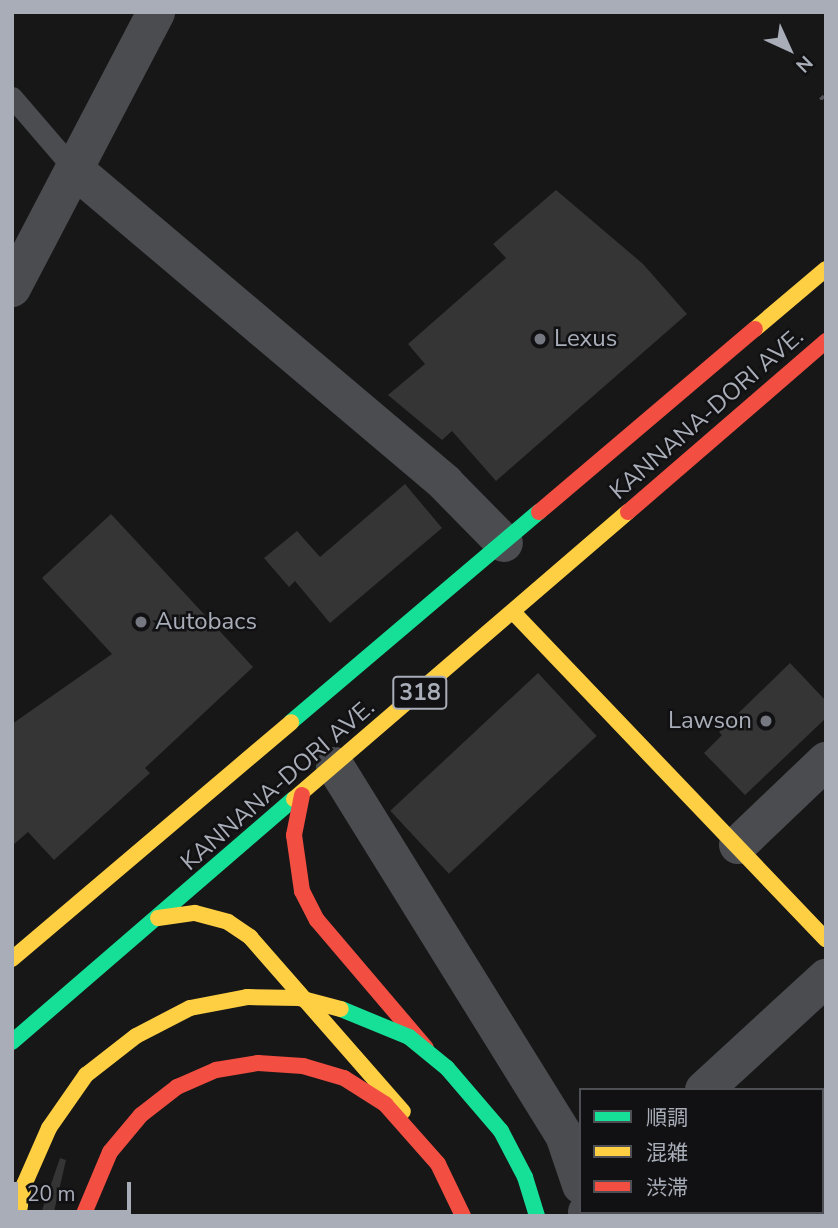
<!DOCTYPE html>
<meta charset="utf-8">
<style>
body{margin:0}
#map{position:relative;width:838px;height:1228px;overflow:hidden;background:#171717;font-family:"Nunito Sans","Noto Sans JP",sans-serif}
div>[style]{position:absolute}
.building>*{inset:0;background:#353536;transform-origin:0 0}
.path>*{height:4.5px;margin-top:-2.25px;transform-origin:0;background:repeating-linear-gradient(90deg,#4d4e52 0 3.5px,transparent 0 8.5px)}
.lane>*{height:21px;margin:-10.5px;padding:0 10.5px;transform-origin:10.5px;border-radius:10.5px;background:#4b4c50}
.street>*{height:38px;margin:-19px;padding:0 19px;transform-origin:19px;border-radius:19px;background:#4b4c50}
.fast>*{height:16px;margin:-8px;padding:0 8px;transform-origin:8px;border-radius:8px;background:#16e098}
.slow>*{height:16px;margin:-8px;padding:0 8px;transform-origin:8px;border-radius:8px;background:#ffcf43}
.jam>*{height:16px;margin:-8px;padding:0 8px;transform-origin:8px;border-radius:8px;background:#f24e42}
.fast-bridge>*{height:16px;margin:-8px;padding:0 8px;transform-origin:8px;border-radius:8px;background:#16e098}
.slow-bridge>*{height:16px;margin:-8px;padding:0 8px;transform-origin:8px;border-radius:8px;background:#ffcf43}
.jam-bridge>*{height:16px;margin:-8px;padding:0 8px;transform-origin:8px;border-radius:8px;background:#f24e42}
.dots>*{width:19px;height:19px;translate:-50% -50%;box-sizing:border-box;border:4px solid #111113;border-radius:50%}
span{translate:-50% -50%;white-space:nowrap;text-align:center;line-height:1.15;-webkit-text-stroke:5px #111113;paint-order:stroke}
.shield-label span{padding:2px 5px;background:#111113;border:2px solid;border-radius:5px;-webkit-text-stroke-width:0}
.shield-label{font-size:23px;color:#a8adb8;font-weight:700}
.poi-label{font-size:24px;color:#a8adb8}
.left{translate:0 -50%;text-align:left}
.right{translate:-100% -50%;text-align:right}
.street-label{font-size:24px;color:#a8adb8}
.frame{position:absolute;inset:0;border:14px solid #a8adb8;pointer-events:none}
.legend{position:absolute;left:579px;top:1088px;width:245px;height:126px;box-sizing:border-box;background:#111113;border:2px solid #4d4f55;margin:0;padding:9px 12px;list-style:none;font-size:21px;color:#a8adb8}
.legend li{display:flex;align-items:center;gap:14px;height:35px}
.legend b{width:35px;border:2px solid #4d4f55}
.north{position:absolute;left:754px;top:14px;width:70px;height:70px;-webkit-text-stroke:5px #111113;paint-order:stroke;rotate:135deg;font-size:19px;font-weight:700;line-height:28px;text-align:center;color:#a8adb8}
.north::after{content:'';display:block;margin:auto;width:24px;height:32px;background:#a8adb8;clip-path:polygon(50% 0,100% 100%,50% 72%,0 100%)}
.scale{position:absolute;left:14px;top:1182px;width:117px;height:32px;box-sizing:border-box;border:4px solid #a8adb8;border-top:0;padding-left:9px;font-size:21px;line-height:24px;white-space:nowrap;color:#a8adb8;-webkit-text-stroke:5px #111113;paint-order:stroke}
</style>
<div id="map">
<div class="building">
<div style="clip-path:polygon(556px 190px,643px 264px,687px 314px,496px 481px,452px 431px,442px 440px,388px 395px,425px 364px,408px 344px,506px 258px,493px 244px)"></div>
<div style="clip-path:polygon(405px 484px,442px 528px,330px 623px,295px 581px,289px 587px,264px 558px,297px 531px,320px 557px)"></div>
<div style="clip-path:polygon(111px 514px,253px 667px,145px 768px,150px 773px,54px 860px,28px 832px,12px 846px,12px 724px,112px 654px,42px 578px)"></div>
<div style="clip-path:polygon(790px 663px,826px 701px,826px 718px,745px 795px,704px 753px,722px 735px,719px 732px)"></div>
<div style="left:538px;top:673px;width:86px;height:202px;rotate:47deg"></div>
<div style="clip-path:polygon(60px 1158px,66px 1160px,53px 1216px,40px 1216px)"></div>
</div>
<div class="path">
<div style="left:821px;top:96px;width:8px;rotate:50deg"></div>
</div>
<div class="lane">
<div style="left:12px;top:97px;width:95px;rotate:49.3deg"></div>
</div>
<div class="street">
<div style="left:74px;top:169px;width:486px;rotate:40.2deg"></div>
<div style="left:445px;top:483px;width:84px;rotate:45.5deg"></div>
<div style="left:12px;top:288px;width:311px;rotate:-62.4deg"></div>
<div style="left:335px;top:766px;width:434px;rotate:58.2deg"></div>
<div style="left:564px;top:1135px;width:53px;rotate:71.2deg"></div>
<div style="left:738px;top:845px;width:122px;rotate:-43.7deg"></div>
<div style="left:704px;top:1090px;width:166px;rotate:-42.6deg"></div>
<div style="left:587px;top:1212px;width:4px;rotate:76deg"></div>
</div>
<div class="fast">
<div style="left:291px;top:722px;width:325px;rotate:-40.3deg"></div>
<div style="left:12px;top:1042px;width:372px;rotate:-40.8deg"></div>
</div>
<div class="slow">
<div style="left:755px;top:329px;width:93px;rotate:-40.2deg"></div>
<div style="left:513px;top:612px;width:453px;rotate:46.3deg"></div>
<div style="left:294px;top:799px;width:440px;rotate:-40.7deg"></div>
<div style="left:158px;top:918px;width:37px;rotate:-8deg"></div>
<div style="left:195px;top:913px;width:34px;rotate:15deg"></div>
<div style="left:228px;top:922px;width:27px;rotate:34deg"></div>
<div style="left:250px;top:937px;width:232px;rotate:48.8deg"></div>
<div style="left:12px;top:959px;width:366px;rotate:-40.3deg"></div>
</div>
<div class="jam">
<div style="left:539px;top:512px;width:283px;rotate:-40.3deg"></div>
<div style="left:628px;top:512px;width:262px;rotate:-40.8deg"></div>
<div style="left:302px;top:795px;width:41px;rotate:101.3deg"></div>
<div style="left:294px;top:835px;width:57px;rotate:81.9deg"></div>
<div style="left:302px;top:891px;width:33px;rotate:63deg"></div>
<div style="left:317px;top:920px;width:168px;rotate:49.6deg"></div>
</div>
<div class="fast-bridge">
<div style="left:341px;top:1009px;width:74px;rotate:22.4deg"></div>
<div style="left:409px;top:1037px;width:49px;rotate:39.2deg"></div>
<div style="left:447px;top:1068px;width:83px;rotate:49.4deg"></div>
<div style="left:501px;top:1131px;width:52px;rotate:62.4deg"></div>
<div style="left:525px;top:1177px;width:41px;rotate:72.9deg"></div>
</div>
<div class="slow-bridge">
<div style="left:18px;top:1216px;width:32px;rotate:-79deg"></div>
<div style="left:24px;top:1185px;width:62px;rotate:-66.3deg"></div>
<div style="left:49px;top:1128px;width:65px;rotate:-55.1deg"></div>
<div style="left:86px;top:1075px;width:63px;rotate:-38deg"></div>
<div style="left:136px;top:1036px;width:61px;rotate:-27.4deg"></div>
<div style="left:190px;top:1008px;width:58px;rotate:-10.9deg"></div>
<div style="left:247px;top:997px;width:52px;rotate:1.1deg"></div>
<div style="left:299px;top:998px;width:43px;rotate:14.7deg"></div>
</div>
<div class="jam-bridge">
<div style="left:83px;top:1216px;width:69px;rotate:-67.1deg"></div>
<div style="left:110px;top:1152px;width:48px;rotate:-50deg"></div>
<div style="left:141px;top:1115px;width:46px;rotate:-37.9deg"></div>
<div style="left:177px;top:1087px;width:43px;rotate:-23.6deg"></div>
<div style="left:216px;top:1070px;width:43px;rotate:-9.5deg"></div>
<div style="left:258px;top:1063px;width:45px;rotate:3.8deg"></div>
<div style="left:303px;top:1066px;width:43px;rotate:16.3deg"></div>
<div style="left:344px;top:1078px;width:49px;rotate:32.4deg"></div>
<div style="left:385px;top:1104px;width:80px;rotate:48.5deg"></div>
<div style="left:438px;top:1164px;width:58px;rotate:64.3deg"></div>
</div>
<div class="dots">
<div style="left:540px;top:339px;background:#757880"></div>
<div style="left:141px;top:622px;background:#757880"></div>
<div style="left:766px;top:721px;background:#757880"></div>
</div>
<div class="shield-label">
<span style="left:420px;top:693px">318</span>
</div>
<div class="poi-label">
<span class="left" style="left:554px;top:339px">Lexus</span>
<span class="left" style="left:155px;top:622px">Autobacs</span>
<span class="right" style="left:752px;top:721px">Lawson</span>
</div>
<div class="street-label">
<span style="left:707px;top:414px;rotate:-41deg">KANNANA-DORI AVE.</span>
<span style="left:278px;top:785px;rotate:-41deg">KANNANA-DORI AVE.</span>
</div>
<div class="frame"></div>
<ul class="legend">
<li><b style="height:9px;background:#16e098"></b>順調</li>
<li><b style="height:9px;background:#ffcf43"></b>混雑</li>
<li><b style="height:9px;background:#f24e42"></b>渋滞</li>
</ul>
<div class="north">N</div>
<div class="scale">20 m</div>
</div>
